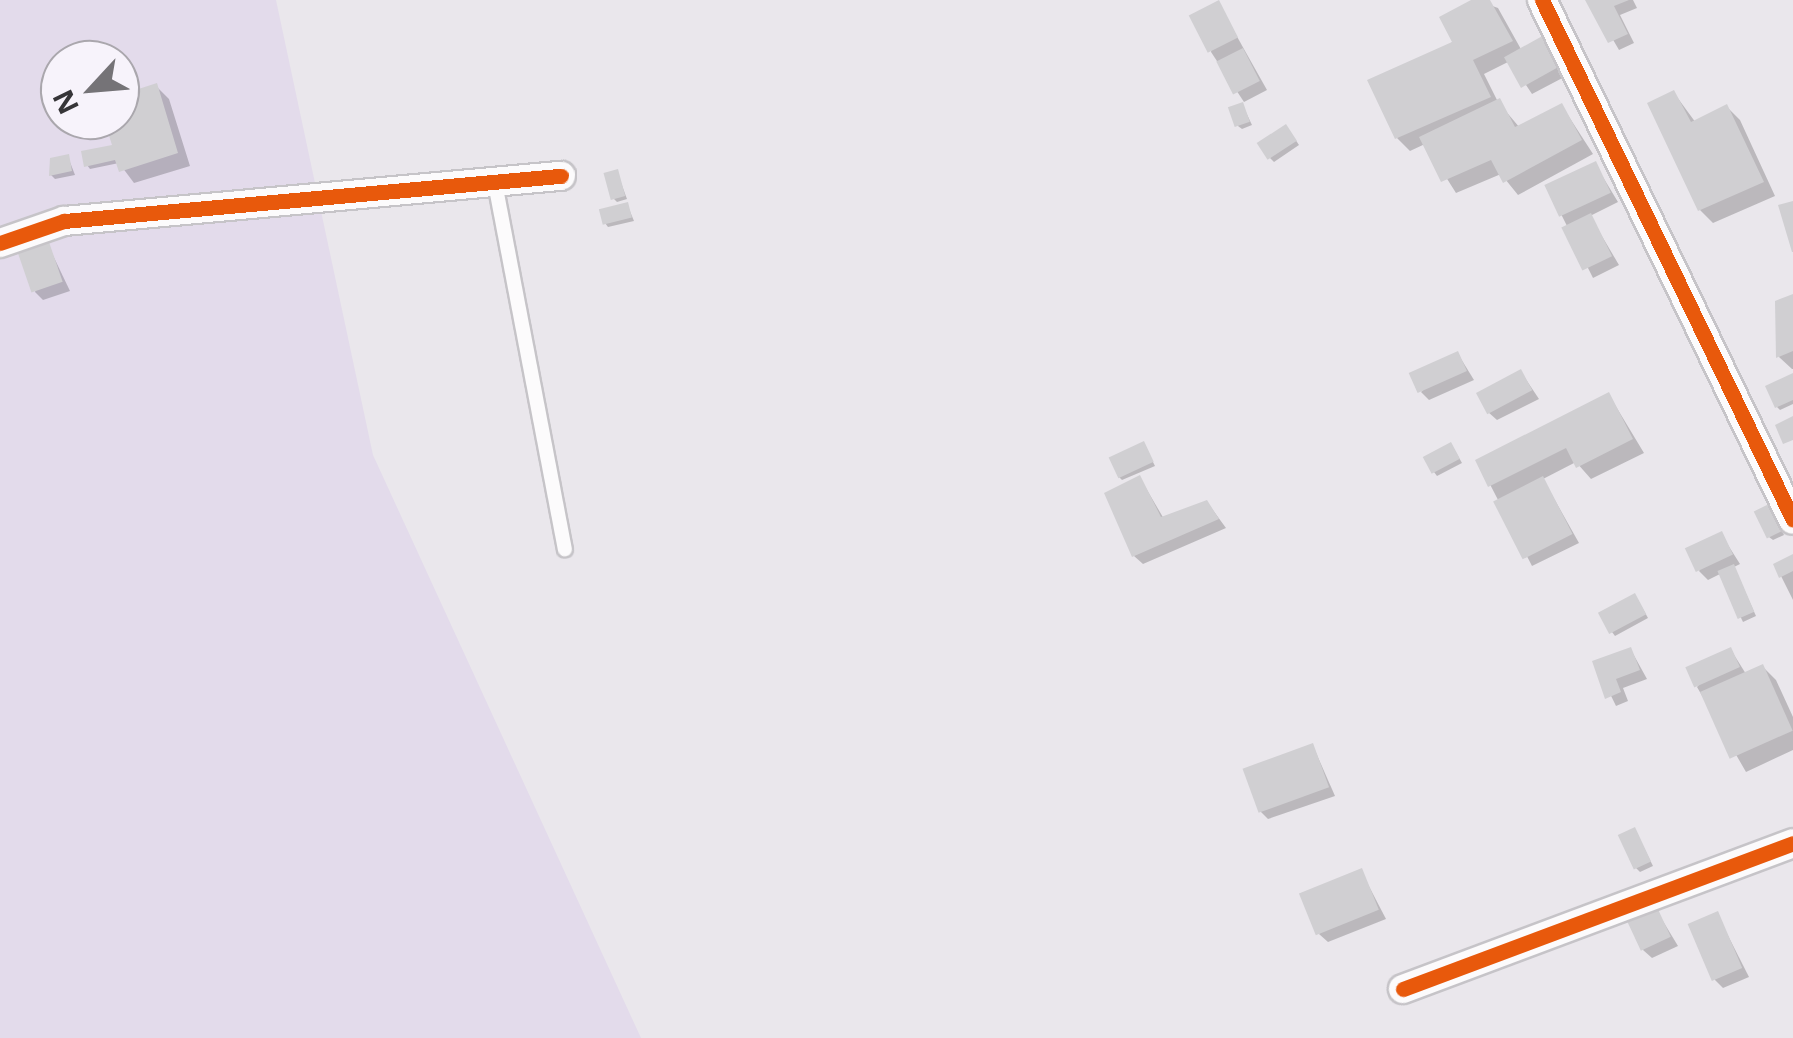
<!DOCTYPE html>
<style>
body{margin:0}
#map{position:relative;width:1793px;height:1038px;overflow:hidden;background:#eae7ec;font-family:"Noto Sans",sans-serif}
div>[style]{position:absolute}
.green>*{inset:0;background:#e3dbeb}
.shadow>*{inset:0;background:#0003}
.building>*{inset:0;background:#d0cfd2;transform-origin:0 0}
.roads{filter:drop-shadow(2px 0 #c6c4c8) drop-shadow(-2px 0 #c6c4c8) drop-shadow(0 2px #c6c4c8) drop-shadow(0 -2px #c6c4c8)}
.service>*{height:14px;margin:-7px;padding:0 7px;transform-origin:7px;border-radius:7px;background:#fcfbfc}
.minor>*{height:28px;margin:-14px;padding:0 14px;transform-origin:14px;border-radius:14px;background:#fcfbfc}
.cycleway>*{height:15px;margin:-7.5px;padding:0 7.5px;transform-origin:7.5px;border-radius:7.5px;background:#e8590c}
span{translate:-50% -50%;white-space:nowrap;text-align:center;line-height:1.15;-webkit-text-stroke:8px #f7f3fb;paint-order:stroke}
.north{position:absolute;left:40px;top:40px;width:100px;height:100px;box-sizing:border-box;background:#f7f3fb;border:2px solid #aaa7ad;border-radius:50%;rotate:244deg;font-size:28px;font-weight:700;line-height:40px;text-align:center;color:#363538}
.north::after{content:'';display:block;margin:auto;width:35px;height:45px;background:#757377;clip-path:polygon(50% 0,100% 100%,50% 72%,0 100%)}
</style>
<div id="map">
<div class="green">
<div style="clip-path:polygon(evenodd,0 0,276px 0,373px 455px,641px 1038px,0 1038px,0 0,60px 60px,120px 60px,120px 120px,60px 120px,60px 60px)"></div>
</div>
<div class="shadow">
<div style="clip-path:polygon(1476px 0,1498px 8px,1522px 51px,1546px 37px,1570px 74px,1532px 94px,1510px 61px,1484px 74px,1498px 102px,1520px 128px,1562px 106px,1593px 154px,1518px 195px,1501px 174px,1456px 193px,1425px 144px,1410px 151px,1397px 138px)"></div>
<div style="clip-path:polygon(1590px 0,1633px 0,1637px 8px,1620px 15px,1634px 43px,1619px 50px)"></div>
<div style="clip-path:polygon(1217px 1px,1267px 90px,1244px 102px,1211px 52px)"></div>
<div style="clip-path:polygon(156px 86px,169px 99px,190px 166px,134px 183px,119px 163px,90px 169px,87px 165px,114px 147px,106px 120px,120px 120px,120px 97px)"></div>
<div style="clip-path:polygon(1674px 93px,1696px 123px,1727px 107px,1740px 120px,1775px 196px,1713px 223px,1700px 210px)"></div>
<div style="clip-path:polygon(1242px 104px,1252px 125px,1242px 129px,1238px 126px)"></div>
<div style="clip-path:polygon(1289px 130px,1299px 145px,1274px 162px,1270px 158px)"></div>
<div style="clip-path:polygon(68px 157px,75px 175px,55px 179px,51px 175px)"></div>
<div style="clip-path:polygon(1595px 164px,1618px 202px,1590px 216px,1619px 265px,1593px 278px,1548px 188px)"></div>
<div style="clip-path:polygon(617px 172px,627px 199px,617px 202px,613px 198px)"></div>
<div style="clip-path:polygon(627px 204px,634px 221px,608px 227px,605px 223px)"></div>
<div style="clip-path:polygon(48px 245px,70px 291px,43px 300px,35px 292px)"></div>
<div style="clip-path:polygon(1793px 296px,1793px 369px,1792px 369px,1779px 357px)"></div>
<div style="clip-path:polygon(1458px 354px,1474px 380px,1429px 400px,1421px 392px)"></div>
<div style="clip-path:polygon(1521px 372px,1539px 399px,1497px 420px,1488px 412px)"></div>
<div style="clip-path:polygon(1793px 376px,1793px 404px,1780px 410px,1777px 407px)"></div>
<div style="clip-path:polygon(1609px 395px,1644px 453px,1591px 479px,1576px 462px,1543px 479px,1579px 543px,1532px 566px,1478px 461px)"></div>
<div style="clip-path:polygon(1144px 444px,1155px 466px,1122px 480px,1119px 477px)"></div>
<div style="clip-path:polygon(1454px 449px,1462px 463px,1437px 476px,1434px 472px)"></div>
<div style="clip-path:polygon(1140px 478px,1164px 519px,1207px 502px,1226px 528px,1143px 564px,1134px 556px)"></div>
<div style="clip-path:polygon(1772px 511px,1784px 535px,1773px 540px,1769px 537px)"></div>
<div style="clip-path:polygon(1721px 534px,1740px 564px,1734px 567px,1756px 616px,1743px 622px,1720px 574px,1708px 580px,1699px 571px)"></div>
<div style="clip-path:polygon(1793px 558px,1793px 600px,1781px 576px)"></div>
<div style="clip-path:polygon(1638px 600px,1648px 618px,1615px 636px,1612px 632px)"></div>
<div style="clip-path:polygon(1631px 650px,1647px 679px,1623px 688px,1628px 701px,1616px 706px,1595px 663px)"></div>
<div style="clip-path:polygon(1731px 650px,1746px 674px,1763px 667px,1776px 680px,1793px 717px,1793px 750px,1746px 772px,1697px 687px)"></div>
<div style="clip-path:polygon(1313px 746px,1335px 796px,1268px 819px,1259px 810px)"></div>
<div style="clip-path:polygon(1635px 830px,1653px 866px,1640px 872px,1636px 868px)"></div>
<div style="clip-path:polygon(1361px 871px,1386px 919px,1328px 942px,1319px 934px)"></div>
<div style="clip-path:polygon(1655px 908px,1678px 946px,1652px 958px,1643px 950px)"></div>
<div style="clip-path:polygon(1717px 914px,1749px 977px,1723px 988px,1715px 980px)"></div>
</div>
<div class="building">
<div style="left:1219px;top:0;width:42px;height:34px;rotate:63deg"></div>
<div style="clip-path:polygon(1471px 0,1490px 0,1513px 41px,1473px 60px,1491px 97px,1395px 139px,1367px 80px,1452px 42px,1439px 17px)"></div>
<div style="clip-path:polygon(1585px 0,1629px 0,1614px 6px,1628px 34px,1608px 43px)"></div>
<div style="left:1546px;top:34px;width:35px;height:48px;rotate:61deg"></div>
<div style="left:1243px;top:48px;width:37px;height:30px;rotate:63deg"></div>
<div style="clip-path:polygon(157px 83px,178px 153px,119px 172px,115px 160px,84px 167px,81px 151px,112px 145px,104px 120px,120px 120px,120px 95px)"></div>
<div style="clip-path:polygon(1674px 90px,1691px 122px,1727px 104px,1764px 182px,1698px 211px,1647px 103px)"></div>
<div style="clip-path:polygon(1500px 98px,1515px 127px,1562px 103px,1582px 140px,1503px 183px,1491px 160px,1441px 182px,1419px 137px)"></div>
<div style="left:1243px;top:102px;width:21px;height:16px;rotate:71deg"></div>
<div style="left:1286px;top:124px;width:20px;height:35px;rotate:57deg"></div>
<div style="clip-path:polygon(69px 154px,72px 171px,49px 176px,50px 158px)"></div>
<div style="left:1596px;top:161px;width:35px;height:57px;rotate:65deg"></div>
<div style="left:618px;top:169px;width:28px;height:15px;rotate:75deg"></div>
<div style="clip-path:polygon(1793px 201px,1793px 252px,1792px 252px,1778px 205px)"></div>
<div style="left:628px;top:202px;width:16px;height:30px;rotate:76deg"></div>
<div style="left:1591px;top:213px;width:48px;height:33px;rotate:64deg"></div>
<div style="left:49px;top:242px;width:42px;height:33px;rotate:71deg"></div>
<div style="clip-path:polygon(1793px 294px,1793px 351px,1776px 358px,1775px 301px)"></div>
<div style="left:1458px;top:351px;width:22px;height:54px;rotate:66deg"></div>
<div style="left:1521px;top:369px;width:24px;height:51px;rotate:62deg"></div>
<div style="clip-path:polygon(1793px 373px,1793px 400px,1775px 408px,1765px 386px)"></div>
<div style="clip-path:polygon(1609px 392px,1633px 439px,1576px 468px,1566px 448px,1488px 487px,1475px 460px)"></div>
<div style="clip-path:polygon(1793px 416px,1793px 440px,1783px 444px,1775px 425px)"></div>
<div style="left:1144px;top:441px;width:23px;height:39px;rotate:65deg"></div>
<div style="left:1451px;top:442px;width:19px;height:32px;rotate:62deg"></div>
<div style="clip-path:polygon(1140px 475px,1161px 517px,1207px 500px,1219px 519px,1132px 557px,1104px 493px)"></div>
<div style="left:1543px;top:476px;width:65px;height:56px;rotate:63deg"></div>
<div style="left:1769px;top:504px;width:30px;height:17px;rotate:64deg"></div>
<div style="left:1722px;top:531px;width:26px;height:41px;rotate:65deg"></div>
<div style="clip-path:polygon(1793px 554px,1793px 571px,1779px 578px,1773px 564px)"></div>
<div style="left:1734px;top:564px;width:52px;height:18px;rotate:67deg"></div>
<div style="left:1635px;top:593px;width:24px;height:42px;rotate:62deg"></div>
<div style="clip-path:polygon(1631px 647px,1640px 670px,1616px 679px,1621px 692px,1605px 699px,1592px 661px)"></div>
<div style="left:1731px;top:647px;width:22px;height:50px;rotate:66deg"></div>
<div style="left:1763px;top:664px;width:73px;height:69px;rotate:66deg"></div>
<div style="left:1313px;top:743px;width:47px;height:75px;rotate:70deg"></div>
<div style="left:1635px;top:827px;width:38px;height:19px;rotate:65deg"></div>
<div style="left:1362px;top:868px;width:45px;height:68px;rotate:68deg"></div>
<div style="left:1656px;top:905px;width:35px;height:33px;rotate:65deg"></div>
<div style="left:1718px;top:911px;width:62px;height:33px;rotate:67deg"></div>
</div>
<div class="roads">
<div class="service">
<div style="left:495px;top:183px;width:373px;rotate:79.2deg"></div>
</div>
<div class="minor">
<div style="left:1542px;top:0;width:577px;rotate:64.23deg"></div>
<div style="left:0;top:243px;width:68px;rotate:-19deg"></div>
<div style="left:64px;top:221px;width:499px;rotate:-5.2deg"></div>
<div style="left:1403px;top:989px;width:416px;rotate:-20.5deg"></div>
</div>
</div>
<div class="cycleway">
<div style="left:1542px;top:0;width:577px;rotate:64.23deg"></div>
<div style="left:0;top:243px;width:68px;rotate:-19deg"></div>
<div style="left:64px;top:221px;width:499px;rotate:-5.2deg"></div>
<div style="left:1403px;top:989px;width:416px;rotate:-20.5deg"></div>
</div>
<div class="north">N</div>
</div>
